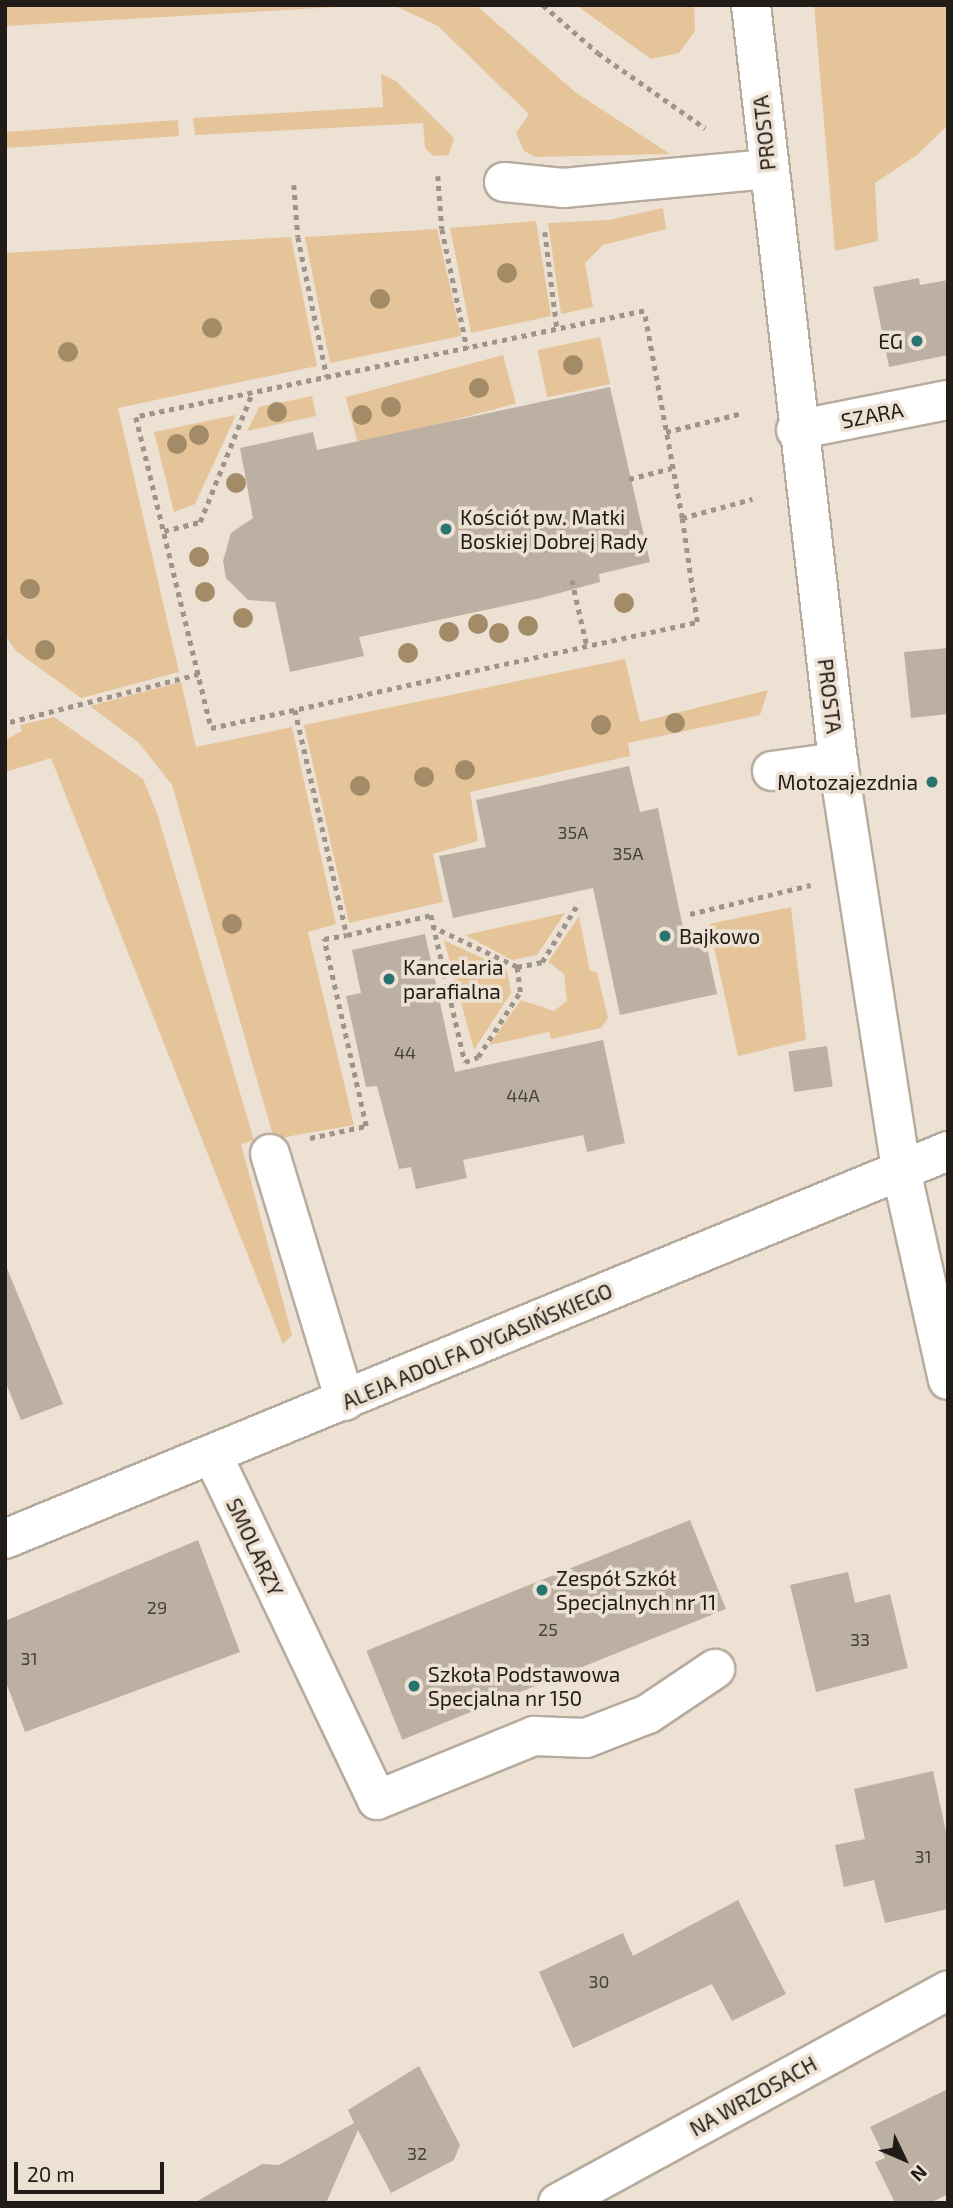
<!DOCTYPE html>
<meta charset="utf-8">
<style>
body{margin:0}
#map{position:relative;width:953px;height:2208px;overflow:hidden;background:#ede1d3;font-family:"Exo 2",sans-serif}
div>[style]{position:absolute}
.green>*{inset:0;background:#e6c49a;transform-origin:0 0}
.building>*{inset:0;background:#bcb0a3;transform-origin:0 0}
.path>*{height:4.5px;margin-top:-2.25px;transform-origin:0;background:repeating-linear-gradient(90deg,#9e948a 0 5px,transparent 0 10px)}
.roads{filter:drop-shadow(2px 0 #b6ab9d) drop-shadow(-2px 0 #b6ab9d) drop-shadow(0 2px #b6ab9d) drop-shadow(0 -2px #b6ab9d)}
.minor>*{height:38px;margin:-19px;padding:0 19px;transform-origin:19px;border-radius:19px;background:#fff}
.trees>*{width:20px;height:20px;margin:-10px;border-radius:50%;background:#a38b68}
.dots>*{width:19px;height:19px;translate:-50% -50%;box-sizing:border-box;border:4px solid #ede1d3;border-radius:50%}
span{translate:-50% -50%;white-space:nowrap;text-align:center;line-height:1.15;-webkit-text-stroke:7px #ede1d3;paint-order:stroke}
.number-label{font-size:18px;color:#48413a}
.number-label span{-webkit-text-stroke-width:0}
.street-label{font-size:21px;color:#211c17}
.poi-label{font-size:21px;color:#211c17}
.right{translate:-100% -50%;text-align:right}
.left{translate:0 -50%;text-align:left}
.frame{position:absolute;inset:0;border:7px solid #211c17;pointer-events:none}
.north{position:absolute;left:869px;top:2124px;width:70px;height:70px;-webkit-text-stroke:5px #ede1d3;paint-order:stroke;rotate:134deg;font-size:19px;font-weight:700;line-height:28px;text-align:center;color:#211c17}
.north::after{content:'';display:block;margin:auto;width:24px;height:32px;background:#211c17;clip-path:polygon(50% 0,100% 100%,50% 72%,0 100%)}
.scale{position:absolute;left:14px;top:2162px;width:150px;height:32px;box-sizing:border-box;border:4px solid #211c17;border-top:0;padding-left:9px;font-size:21px;line-height:24px;white-space:nowrap;color:#211c17;-webkit-text-stroke:5px #ede1d3;paint-order:stroke}
</style>
<div id="map">
<div class="green">
<div style="clip-path:polygon(5px 5px,372px 5px,5px 26px)"></div>
<div style="clip-path:polygon(393px 5px,476px 5px,575px 92px,670px 154px,535px 157px,524px 151px,516px 133px,529px 114px,438px 26px)"></div>
<div style="clip-path:polygon(576px 5px,694px 5px,695px 31px,679px 53px,651px 59px)"></div>
<div style="clip-path:polygon(814px 5px,948px 5px,948px 125px,917px 155px,875px 183px,878px 241px,835px 251px)"></div>
<div style="clip-path:polygon(381px 74px,396px 81px,454px 138px,449px 155px,433px 156px,425px 148px,423px 123px,195px 135px,193px 118px,383px 107px)"></div>
<div style="left:178px;top:120px;width:16px;height:173px;rotate:86deg"></div>
<div style="clip-path:polygon(663px 208px,666px 229px,603px 245px,585px 263px,593px 307px,561px 314px,548px 223px,609px 220px)"></div>
<div style="clip-path:polygon(536px 221px,551px 316px,471px 333px,450px 228px)"></div>
<div style="clip-path:polygon(437px 229px,461px 336px,330px 363px,305px 237px)"></div>
<div style="clip-path:polygon(291px 237px,317px 366px,118px 408px,179px 672px,81px 698px,16px 651px,5px 635px,5px 253px)"></div>
<div style="left:600px;top:337px;width:48px;height:64px;rotate:78deg"></div>
<div style="left:503px;top:355px;width:50px;height:163px;rotate:75deg"></div>
<div style="clip-path:polygon(312px 396px,316px 416px,247px 431px,259px 407px)"></div>
<div style="clip-path:polygon(236px 415px,195px 504px,174px 512px,154px 432px)"></div>
<div style="clip-path:polygon(625px 659px,640px 722px,768px 690px,760px 715px,628px 743px,630px 756px,470px 792px,478px 841px,433px 854px,443px 902px,349px 923px,304px 725px)"></div>
<div style="clip-path:polygon(181px 682px,196px 747px,292px 727px,336px 924px,308px 932px,354px 1125px,274px 1139px,172px 785px,138px 742px,90px 706px)"></div>
<div style="clip-path:polygon(54px 717px,143px 779px,157px 813px,254px 1140px,241px 1144px,292px 1335px,283px 1344px,51px 758px,5px 772px,5px 740px,22px 731px,20px 725px)"></div>
<div style="clip-path:polygon(791px 907px,806px 1040px,738px 1056px,709px 924px)"></div>
<div style="clip-path:polygon(565px 913px,537px 955px,512px 960px,465px 935px)"></div>
<div style="clip-path:polygon(579px 916px,590px 971px,597px 972px,608px 1018px,601px 1028px,551px 1039px,549px 1032px,489px 1045px,521px 1000px,554px 1011px,567px 1001px,564px 974px,548px 962px)"></div>
<div style="clip-path:polygon(444px 940px,507px 970px,511px 993px,474px 1050px)"></div>
</div>
<div class="building">
<div style="clip-path:polygon(919px 278px,920px 285px,948px 280px,948px 355px,889px 367px,873px 287px)"></div>
<div style="clip-path:polygon(610px 387px,650px 562px,599px 574px,600px 582px,541px 598px,359px 637px,364px 656px,290px 672px,275px 602px,248px 600px,226px 578px,223px 561px,231px 533px,253px 518px,240px 448px,313px 432px,317px 450px)"></div>
<div style="clip-path:polygon(948px 648px,948px 714px,911px 718px,904px 652px)"></div>
<div style="clip-path:polygon(629px 766px,640px 812px,658px 808px,687px 947px,706px 943px,717px 994px,620px 1015px,593px 888px,453px 918px,439px 856px,486px 847px,476px 800px)"></div>
<div style="clip-path:polygon(425px 934px,455px 1072px,603px 1040px,625px 1143px,587px 1152px,583px 1135px,463px 1160px,467px 1178px,416px 1189px,411px 1167px,399px 1169px,377px 1086px,366px 1087px,346px 996px,361px 993px,352px 950px)"></div>
<div style="left:827px;top:1046px;width:41px;height:39px;rotate:82deg"></div>
<div style="clip-path:polygon(6px 1266px,63px 1404px,21px 1420px,5px 1381px)"></div>
<div style="left:690px;top:1520px;width:96px;height:349px;rotate:68deg"></div>
<div style="clip-path:polygon(198px 1540px,240px 1652px,25px 1732px,5px 1680px,5px 1621px)"></div>
<div style="clip-path:polygon(848px 1572px,855px 1603px,890px 1594px,908px 1668px,816px 1692px,790px 1585px)"></div>
<div style="clip-path:polygon(933px 1771px,948px 1841px,948px 1909px,885px 1923px,874px 1880px,844px 1887px,835px 1845px,865px 1839px,854px 1789px)"></div>
<div style="clip-path:polygon(738px 1900px,786px 1994px,732px 2021px,712px 1984px,573px 2048px,539px 1972px,623px 1933px,633px 1956px)"></div>
<div style="clip-path:polygon(419px 2066px,460px 2145px,454px 2160px,391px 2193px,358px 2130px,326px 2203px,194px 2203px,262px 2164px,279px 2165px,354px 2123px,348px 2110px)"></div>
<div style="clip-path:polygon(948px 2089px,948px 2194px,930px 2203px,895px 2203px,875px 2162px,885px 2158px,870px 2127px)"></div>
</div>
<div class="path">
<div style="left:543px;top:5px;width:73px;rotate:41.1deg"></div>
<div style="left:598px;top:53px;width:131px;rotate:35deg"></div>
<div style="left:438px;top:176px;width:53px;rotate:85.7deg"></div>
<div style="left:442px;top:229px;width:122px;rotate:78.1deg"></div>
<div style="left:294px;top:185px;width:52px;rotate:85.6deg"></div>
<div style="left:298px;top:237px;width:143px;rotate:78.3deg"></div>
<div style="left:545px;top:232px;width:98px;rotate:82.9deg"></div>
<div style="left:666px;top:432px;width:79px;rotate:-13.9deg"></div>
<div style="left:629px;top:479px;width:44px;rotate:-14.3deg"></div>
<div style="left:682px;top:518px;width:210px;rotate:-100.4deg"></div>
<div style="left:644px;top:311px;width:519px;rotate:168.21deg"></div>
<div style="left:136px;top:417px;width:320px;rotate:76.4deg"></div>
<div style="left:211px;top:728px;width:497px;rotate:-12.3deg"></div>
<div style="left:697px;top:622px;width:105px;rotate:-98.2deg"></div>
<div style="left:682px;top:518px;width:73px;rotate:-15.2deg"></div>
<div style="left:164px;top:531px;width:37px;rotate:-14deg"></div>
<div style="left:200px;top:522px;width:139px;rotate:-68deg"></div>
<div style="left:572px;top:580px;width:68px;rotate:77.2deg"></div>
<div style="left:295px;top:710px;width:231px;rotate:77deg"></div>
<div style="left:347px;top:935px;width:86px;rotate:-13.4deg"></div>
<div style="left:431px;top:915px;width:151px;rotate:77deg"></div>
<div style="left:465px;top:1062px;width:14px;rotate:-21deg"></div>
<div style="left:478px;top:1057px;width:77px;rotate:-57.1deg"></div>
<div style="left:520px;top:992px;width:25px;rotate:-97deg"></div>
<div style="left:517px;top:967px;width:92px;rotate:-154.8deg"></div>
<div style="left:10px;top:722px;width:194px;rotate:-14.3deg"></div>
<div style="left:690px;top:914px;width:124px;rotate:-13.5deg"></div>
<div style="left:517px;top:967px;width:25px;rotate:-11deg"></div>
<div style="left:542px;top:962px;width:70px;rotate:-58.3deg"></div>
<div style="left:310px;top:1138px;width:57px;rotate:-12.1deg"></div>
<div style="left:366px;top:1126px;width:192px;rotate:-102.7deg"></div>
<div style="left:324px;top:939px;width:23px;rotate:-10deg"></div>
</div>
<div class="roads">
<div class="minor">
<div style="left:751px;top:5px;width:762px;rotate:83.44deg"></div>
<div style="left:838px;top:762px;width:413px;rotate:81.2deg"></div>
<div style="left:901px;top:1170px;width:215px;rotate:77.4deg"></div>
<div style="left:504px;top:182px;width:59px;rotate:5.8deg"></div>
<div style="left:563px;top:188px;width:206px;rotate:-5.3deg"></div>
<div style="left:796px;top:430px;width:155px;rotate:-11.2deg"></div>
<div style="left:772px;top:771px;width:67px;rotate:-7.8deg"></div>
<div style="left:270px;top:1154px;width:258px;rotate:73.1deg"></div>
<div style="left:213px;top:1456px;width:381px;rotate:64.5deg"></div>
<div style="left:377px;top:1800px;width:170px;rotate:-22.2deg"></div>
<div style="left:534px;top:1736px;width:52px;rotate:2.2deg"></div>
<div style="left:586px;top:1738px;width:66px;rotate:-21.2deg"></div>
<div style="left:648px;top:1714px;width:81px;rotate:-33.9deg"></div>
<div style="left:5px;top:1539px;width:1020px;rotate:-22.36deg"></div>
<div style="left:558px;top:2203px;width:444px;rotate:-28.6deg"></div>
</div>
</div>
<div class="trees">
<div style="left:507px;top:273px"></div>
<div style="left:380px;top:299px"></div>
<div style="left:212px;top:328px"></div>
<div style="left:68px;top:352px"></div>
<div style="left:573px;top:365px"></div>
<div style="left:479px;top:388px"></div>
<div style="left:391px;top:407px"></div>
<div style="left:277px;top:412px"></div>
<div style="left:362px;top:415px"></div>
<div style="left:199px;top:435px"></div>
<div style="left:177px;top:444px"></div>
<div style="left:236px;top:483px"></div>
<div style="left:199px;top:557px"></div>
<div style="left:30px;top:589px"></div>
<div style="left:205px;top:592px"></div>
<div style="left:624px;top:603px"></div>
<div style="left:243px;top:618px"></div>
<div style="left:478px;top:624px"></div>
<div style="left:528px;top:626px"></div>
<div style="left:449px;top:632px"></div>
<div style="left:499px;top:633px"></div>
<div style="left:45px;top:650px"></div>
<div style="left:408px;top:653px"></div>
<div style="left:675px;top:723px"></div>
<div style="left:601px;top:725px"></div>
<div style="left:465px;top:770px"></div>
<div style="left:424px;top:777px"></div>
<div style="left:360px;top:786px"></div>
<div style="left:232px;top:924px"></div>
</div>
<div class="dots">
<div style="left:917px;top:341px;background:#297371"></div>
<div style="left:446px;top:529px;background:#297371"></div>
<div style="left:932px;top:782px;background:#297371"></div>
<div style="left:665px;top:936px;background:#297371"></div>
<div style="left:389px;top:979px;background:#297371"></div>
<div style="left:542px;top:1590px;background:#297371"></div>
<div style="left:414px;top:1686px;background:#297371"></div>
</div>
<div class="number-label">
<span style="left:573px;top:832px">35A</span>
<span style="left:628px;top:853px">35A</span>
<span style="left:405px;top:1052px">44</span>
<span style="left:523px;top:1095px">44A</span>
<span style="left:157px;top:1607px">29</span>
<span style="left:548px;top:1629px">25</span>
<span style="left:860px;top:1639px">33</span>
<span style="left:29px;top:1658px">31</span>
<span style="left:923px;top:1856px">31</span>
<span style="left:599px;top:1981px">30</span>
<span style="left:417px;top:2153px">32</span>
</div>
<div class="street-label">
<span style="left:764px;top:133px;rotate:-96deg">PROSTA</span>
<span style="left:872px;top:415px;rotate:-11deg">SZARA</span>
<span style="left:830px;top:696px;rotate:83deg">PROSTA</span>
<span style="left:477px;top:1346px;rotate:-23deg">ALEJA ADOLFA DYGASIŃSKIEGO</span>
<span style="left:255px;top:1547px;rotate:65deg">SMOLARZY</span>
<span style="left:753px;top:2096px;rotate:-29deg">NA WRZOSACH</span>
</div>
<div class="poi-label">
<span class="right" style="left:903px;top:341px">EG</span>
<span class="left" style="left:460px;top:529px">Kościół pw. Matki<br>Boskiej Dobrej Rady</span>
<span class="right" style="left:918px;top:782px">Motozajezdnia</span>
<span class="left" style="left:679px;top:936px">Bajkowo</span>
<span class="left" style="left:403px;top:979px">Kancelaria<br>parafialna</span>
<span class="left" style="left:556px;top:1590px">Zespół Szkół<br>Specjalnych nr 11</span>
<span class="left" style="left:428px;top:1686px">Szkoła Podstawowa<br>Specjalna nr 150</span>
</div>
<div class="frame"></div>
<div class="north">N</div>
<div class="scale">20 m</div>
</div>
